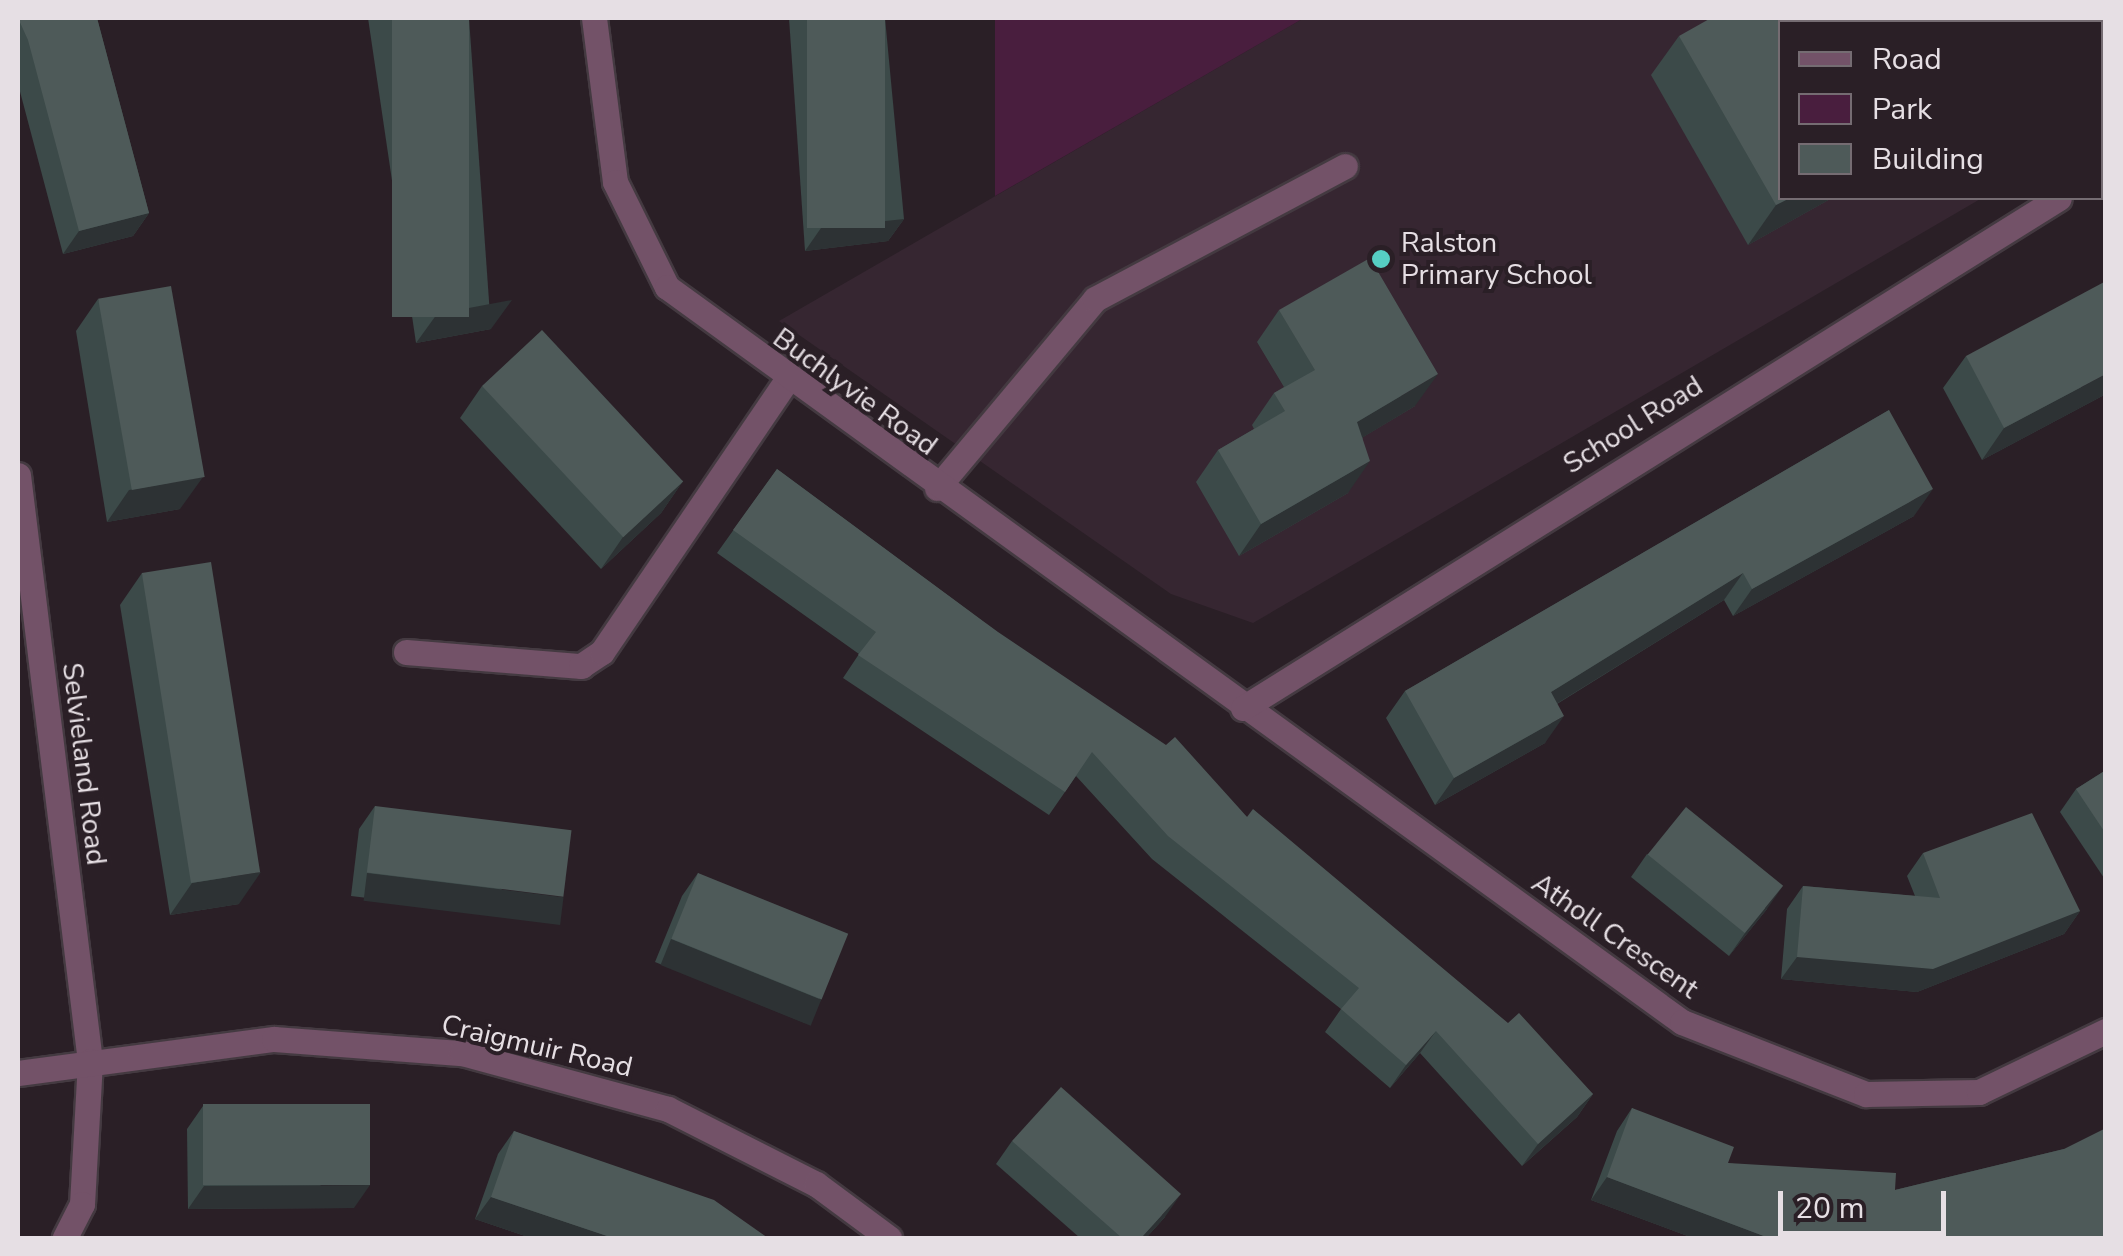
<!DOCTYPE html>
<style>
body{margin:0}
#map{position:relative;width:2123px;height:1256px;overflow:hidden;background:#2a1f26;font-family:"Nunito Sans",sans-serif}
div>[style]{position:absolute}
.built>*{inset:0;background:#362631}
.green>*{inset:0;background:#491e3e}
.roads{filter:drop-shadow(2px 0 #443a41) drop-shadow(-2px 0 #443a41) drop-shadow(0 2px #443a41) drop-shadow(0 -2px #443a41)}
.lane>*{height:25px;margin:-12.5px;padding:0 12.5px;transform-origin:12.5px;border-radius:12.5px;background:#735268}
.street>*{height:25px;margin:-12.5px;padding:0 12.5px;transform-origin:12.5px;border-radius:12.5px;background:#735268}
.wall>*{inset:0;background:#3c4a49}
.shaded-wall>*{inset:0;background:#2d3234;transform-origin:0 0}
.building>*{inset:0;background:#4e5a59;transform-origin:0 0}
.dots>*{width:28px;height:28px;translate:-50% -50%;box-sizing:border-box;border:5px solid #2a1f26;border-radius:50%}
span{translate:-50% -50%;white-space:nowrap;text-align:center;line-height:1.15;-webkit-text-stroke:8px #2a1f26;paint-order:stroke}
.poi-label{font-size:28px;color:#e6dfe4}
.left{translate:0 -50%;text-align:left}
.street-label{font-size:28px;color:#e6dfe4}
.frame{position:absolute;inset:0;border:20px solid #e6dfe4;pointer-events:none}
.legend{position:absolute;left:1778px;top:20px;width:325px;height:180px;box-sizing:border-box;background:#2a1f26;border:2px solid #756c72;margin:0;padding:12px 18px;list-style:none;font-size:30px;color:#e6dfe4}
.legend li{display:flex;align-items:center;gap:20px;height:50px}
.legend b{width:50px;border:2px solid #756c72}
.scale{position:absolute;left:1778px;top:1191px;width:168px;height:45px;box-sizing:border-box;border:5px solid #e6dfe4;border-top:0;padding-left:12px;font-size:30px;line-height:35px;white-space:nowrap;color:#e6dfe4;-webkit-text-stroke:8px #2a1f26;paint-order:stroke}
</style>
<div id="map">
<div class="built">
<div style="clip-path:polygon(1304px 18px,2105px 18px,2106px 125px,2100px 22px,1780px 22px,1780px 198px,1982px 198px,1253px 623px,1171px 594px,779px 321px)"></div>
</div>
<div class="green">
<div style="clip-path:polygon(995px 18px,1304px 18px,995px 196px)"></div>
</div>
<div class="roads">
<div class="lane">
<div style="left:937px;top:488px;width:246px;rotate:-50.1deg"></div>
<div style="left:1095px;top:299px;width:283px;rotate:-28deg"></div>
<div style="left:406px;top:652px;width:176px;rotate:4.6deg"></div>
<div style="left:581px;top:666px;width:25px;rotate:-34deg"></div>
<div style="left:602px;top:652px;width:329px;rotate:-55.8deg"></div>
</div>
<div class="street">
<div style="left:594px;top:18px;width:165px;rotate:82.7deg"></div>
<div style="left:615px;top:182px;width:117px;rotate:63.7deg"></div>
<div style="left:667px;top:287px;width:1253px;rotate:35.91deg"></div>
<div style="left:1682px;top:1022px;width:198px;rotate:21.4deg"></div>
<div style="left:1866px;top:1094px;width:113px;rotate:-1deg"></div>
<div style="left:1979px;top:1092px;width:141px;rotate:-25.7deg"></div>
<div style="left:2100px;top:173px;width:7px;rotate:-27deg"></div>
<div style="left:18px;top:475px;width:590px;rotate:83deg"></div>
<div style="left:90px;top:1061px;width:143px;rotate:93.2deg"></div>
<div style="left:82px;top:1204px;width:38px;rotate:117deg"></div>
<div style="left:1243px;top:708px;width:962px;rotate:-32.01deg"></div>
<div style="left:18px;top:1073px;width:258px;rotate:-7.6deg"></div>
<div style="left:274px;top:1039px;width:189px;rotate:4.3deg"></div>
<div style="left:462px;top:1053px;width:213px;rotate:15.2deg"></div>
<div style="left:668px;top:1109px;width:166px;rotate:26.9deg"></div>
<div style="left:816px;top:1184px;width:91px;rotate:36.5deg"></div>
</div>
</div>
<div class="wall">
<div style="clip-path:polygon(18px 18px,97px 18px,149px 213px,133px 236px,63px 254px,18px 84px)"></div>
<div style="clip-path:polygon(368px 18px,469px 18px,491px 329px,416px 343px)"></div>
<div style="clip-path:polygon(789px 18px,885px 18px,904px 219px,888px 241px,805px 251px)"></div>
<div style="clip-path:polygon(2078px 18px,2106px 18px,2106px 33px,2100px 35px,2100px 22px,2081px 22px)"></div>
<div style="clip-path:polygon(1679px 36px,1832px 198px,1748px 245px,1651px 75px)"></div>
<div style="clip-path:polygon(98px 299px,180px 509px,107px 522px,76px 331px)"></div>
<div style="clip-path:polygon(1279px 310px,1415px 406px,1363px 437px,1348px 493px,1239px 556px,1196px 482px,1218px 450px,1254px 429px,1252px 425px,1274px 393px,1284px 387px,1257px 342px)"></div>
<div style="clip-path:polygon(1966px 356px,2106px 394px,1982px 460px,1943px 388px)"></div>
<div style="clip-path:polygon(482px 386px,683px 481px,661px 513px,601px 569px,460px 418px)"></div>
<div style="clip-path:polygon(1889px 410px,1914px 516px,1733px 616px,1724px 600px,1557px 704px,1545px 743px,1435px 805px,1386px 718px,1405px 691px)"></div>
<div style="clip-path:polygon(777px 469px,1247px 817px,1593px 1094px,1577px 1117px,1522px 1166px,1420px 1053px,1390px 1088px,1325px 1032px,1341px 1009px,1152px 859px,1076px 776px,1049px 815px,843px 678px,859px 654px,717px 553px)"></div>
<div style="clip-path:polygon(142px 573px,239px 904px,170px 915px,120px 605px)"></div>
<div style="clip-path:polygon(2106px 770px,2106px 881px,2060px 812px,2076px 789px)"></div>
<div style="clip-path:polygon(375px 806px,548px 920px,351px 896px,359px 829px)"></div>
<div style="clip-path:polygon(1923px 853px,2080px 911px,2064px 934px,1917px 992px,1781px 979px,1787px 909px,1803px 886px,1915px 896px,1907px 876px)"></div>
<div style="clip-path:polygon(1647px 854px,1767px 909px,1729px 956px,1631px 877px)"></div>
<div style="clip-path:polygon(698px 873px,821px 1000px,805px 1023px,655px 962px,682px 896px)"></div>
<div style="clip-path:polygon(203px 1106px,354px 1208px,188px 1209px,187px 1129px)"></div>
<div style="clip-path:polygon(1632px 1108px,1728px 1163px,1895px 1190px,2064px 1149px,2106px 1238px,1693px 1238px,1591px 1200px,1617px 1131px)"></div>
<div style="clip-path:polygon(514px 1131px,768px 1238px,531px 1238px,475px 1219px,498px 1154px)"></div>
<div style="clip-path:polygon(1012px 1141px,1165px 1217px,1146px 1238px,1080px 1238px,996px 1164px)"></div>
</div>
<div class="shaded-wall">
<div style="clip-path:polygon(2106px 21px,2106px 33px,2100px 35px,2100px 28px)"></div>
<div style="clip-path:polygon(1790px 198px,1832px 198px,1748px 245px,1776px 205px)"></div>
<div style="clip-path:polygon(149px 213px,133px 236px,63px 254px,79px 231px)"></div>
<div style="clip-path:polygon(904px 219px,888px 241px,805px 251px,821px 228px)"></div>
<div style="clip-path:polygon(512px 300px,491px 329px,416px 343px,437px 314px)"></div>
<div style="clip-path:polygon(1438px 374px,1415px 406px,1335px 454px,1357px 422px)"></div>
<div style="clip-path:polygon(2106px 374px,2106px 394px,1982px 460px,2004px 428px)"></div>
<div style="clip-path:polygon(1370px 461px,1348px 493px,1239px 556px,1261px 524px)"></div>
<div style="clip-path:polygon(203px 477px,180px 509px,107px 522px,129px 490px)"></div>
<div style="clip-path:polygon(683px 481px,661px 513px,601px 569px,623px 537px)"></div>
<div style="clip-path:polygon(1933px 489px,1914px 516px,1733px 616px,1752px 589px)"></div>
<div style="clip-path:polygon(1743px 573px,1724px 600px,1532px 719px,1551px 692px)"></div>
<div style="clip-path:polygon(1564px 716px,1545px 743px,1435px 805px,1454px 778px)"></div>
<div style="clip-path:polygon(261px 872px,239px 904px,170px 915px,192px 883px)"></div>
<div style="left:367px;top:873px;width:198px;height:28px;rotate:7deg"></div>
<div style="clip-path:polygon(1783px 886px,1767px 909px,1729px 956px,1745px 933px)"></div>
<div style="clip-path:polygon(2080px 911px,2064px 934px,1917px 992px,1781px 979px,1797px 957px)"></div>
<div style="left:671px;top:939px;width:162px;height:28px;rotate:22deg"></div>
<div style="clip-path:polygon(1436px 1031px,1420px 1053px,1390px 1088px,1406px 1065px)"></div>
<div style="clip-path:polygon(1593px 1094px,1577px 1117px,1522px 1166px,1538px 1144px)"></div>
<div style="clip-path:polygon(1607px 1177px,1769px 1238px,1693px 1238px,1591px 1200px)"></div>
<div style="clip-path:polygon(370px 1185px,354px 1208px,188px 1209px,204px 1186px)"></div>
<div style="clip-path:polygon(1181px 1194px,1165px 1217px,1146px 1238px,1141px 1238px)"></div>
<div style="clip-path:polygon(491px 1197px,613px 1238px,531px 1238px,475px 1219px)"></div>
<div style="clip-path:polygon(1831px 1233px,1880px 1238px,1827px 1238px)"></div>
</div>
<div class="building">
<div style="clip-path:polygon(18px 18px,97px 18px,149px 213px,79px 231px,28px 40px)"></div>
<div style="left:392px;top:18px;width:77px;height:299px"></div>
<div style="left:807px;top:18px;width:78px;height:210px"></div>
<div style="clip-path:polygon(1711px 18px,1923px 18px,1926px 22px,1780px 22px,1780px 198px,1790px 198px,1776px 205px,1679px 36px)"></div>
<div style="clip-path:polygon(1370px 258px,1438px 374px,1357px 422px,1370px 461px,1261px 524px,1218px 450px,1285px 411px,1274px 393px,1315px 370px,1279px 310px)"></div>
<div style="clip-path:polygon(2106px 281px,2106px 374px,2004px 428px,1966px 356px)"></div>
<div style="left:171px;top:286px;width:194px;height:74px;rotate:80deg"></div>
<div style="left:542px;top:330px;width:207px;height:82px;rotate:47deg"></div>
<div style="clip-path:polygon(1889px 410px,1933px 489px,1752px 589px,1743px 573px,1551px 692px,1564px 716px,1454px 778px,1405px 691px)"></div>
<div style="clip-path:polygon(777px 469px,998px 632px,1166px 745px,1175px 737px,1247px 817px,1253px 809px,1508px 1023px,1519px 1013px,1593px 1094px,1538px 1144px,1436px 1031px,1406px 1065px,1341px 1009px,1359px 988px,1168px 836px,1092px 752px,1065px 792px,858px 655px,876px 632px,733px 530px)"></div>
<div style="left:211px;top:562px;width:314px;height:70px;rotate:81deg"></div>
<div style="clip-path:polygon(2106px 770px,2106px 834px,2076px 789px)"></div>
<div style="left:375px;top:806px;width:198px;height:67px;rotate:7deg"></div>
<div style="left:1686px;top:807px;width:125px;height:61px;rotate:39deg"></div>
<div style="clip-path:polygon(2032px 813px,2080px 911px,1933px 969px,1797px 957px,1803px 886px,1940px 898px,1923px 853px)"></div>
<div style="left:698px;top:873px;width:162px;height:71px;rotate:22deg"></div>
<div style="clip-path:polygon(1061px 1087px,1181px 1194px,1141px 1238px,1122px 1238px,1012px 1141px)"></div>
<div style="left:370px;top:1104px;width:81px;height:167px;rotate:90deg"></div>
<div style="clip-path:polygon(1632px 1108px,1734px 1147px,1728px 1163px,1896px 1173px,1895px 1190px,2064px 1149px,2106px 1128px,2106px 1238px,2009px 1238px,2008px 1237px,2000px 1238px,1880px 1238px,1831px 1233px,1831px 1238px,1769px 1238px,1607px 1177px)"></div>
<div style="clip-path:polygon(514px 1131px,714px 1200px,768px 1238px,613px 1238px,491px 1197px)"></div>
</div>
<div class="dots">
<div style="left:1381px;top:259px;background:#56cec3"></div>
</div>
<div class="poi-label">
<span class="left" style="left:1401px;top:259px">Ralston<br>Primary School</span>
</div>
<div class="street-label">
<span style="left:855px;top:392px;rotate:36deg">Buchlyvie Road</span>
<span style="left:1633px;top:425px;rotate:-32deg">School Road</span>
<span style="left:84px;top:764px;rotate:83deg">Selvieland Road</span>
<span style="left:1615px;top:936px;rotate:35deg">Atholl Crescent</span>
<span style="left:537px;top:1046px;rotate:13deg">Craigmuir Road</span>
</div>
<div class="frame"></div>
<ul class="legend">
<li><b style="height:12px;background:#735268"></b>Road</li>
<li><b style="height:28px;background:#491e3e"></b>Park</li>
<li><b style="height:28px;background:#4e5a59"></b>Building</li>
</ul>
<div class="scale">20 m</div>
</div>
